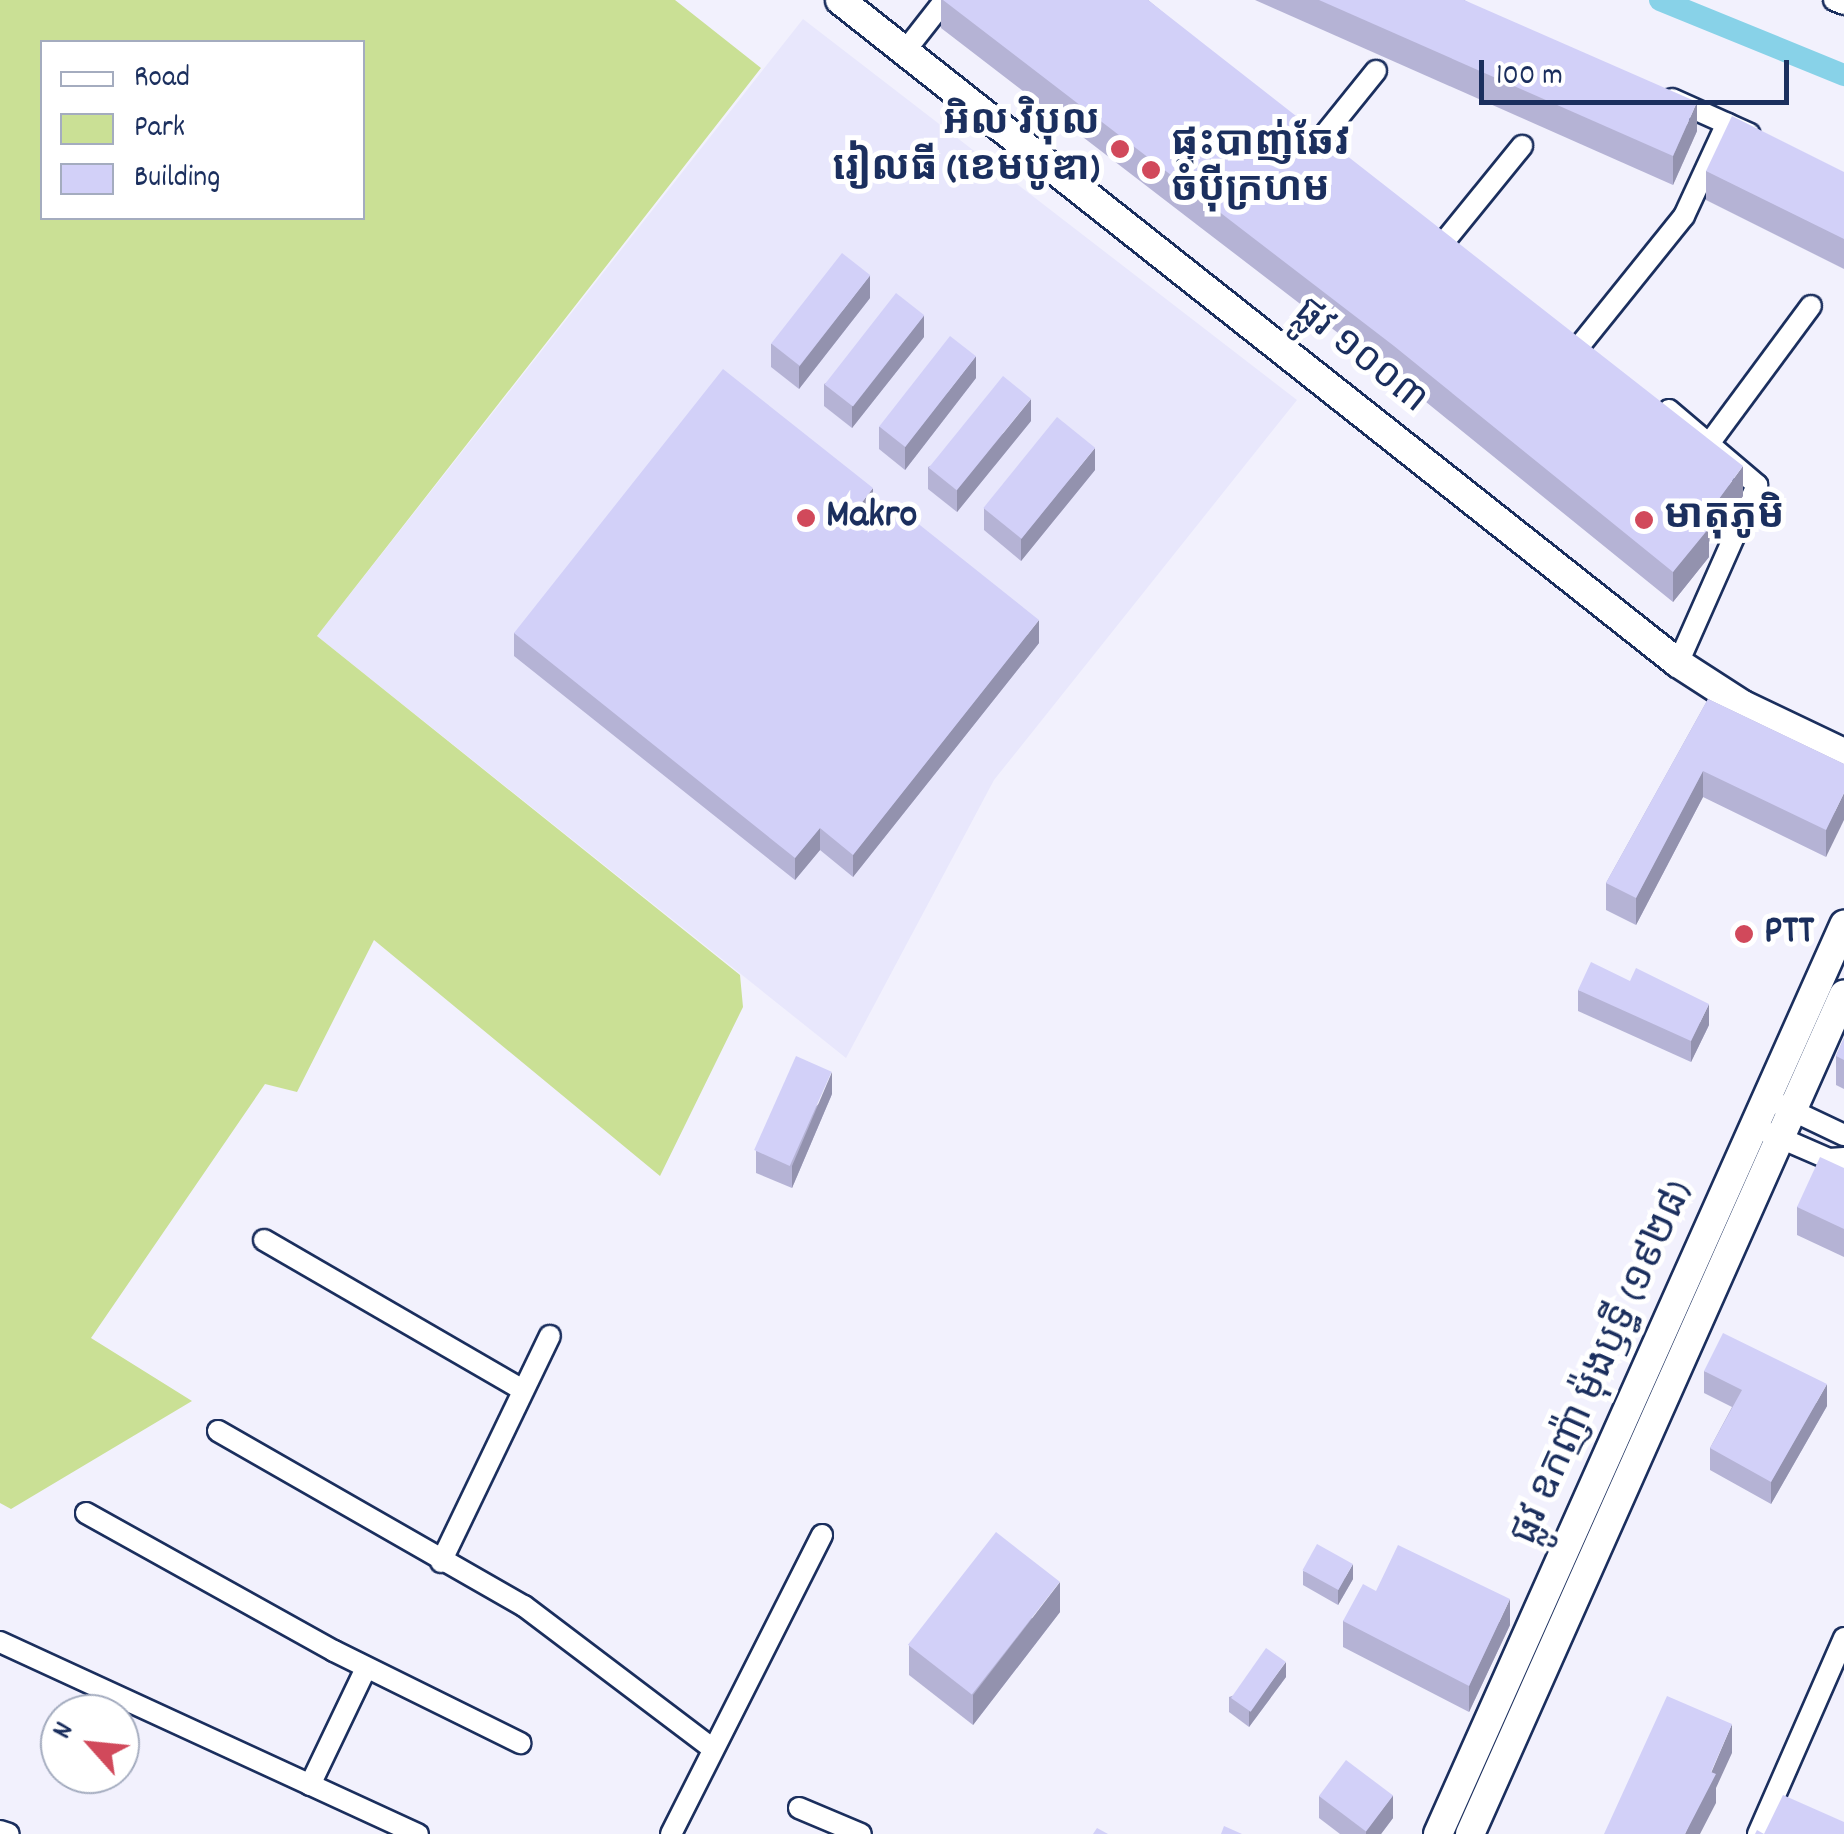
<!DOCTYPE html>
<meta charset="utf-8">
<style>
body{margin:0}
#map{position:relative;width:1844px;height:1834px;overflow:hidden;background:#f2f1fd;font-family:Dekko,"Noto Sans Khmer",sans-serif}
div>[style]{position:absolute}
.built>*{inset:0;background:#e8e7fc}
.green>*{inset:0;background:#cae095}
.canal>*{height:22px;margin:-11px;padding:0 11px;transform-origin:11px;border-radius:11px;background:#88d2e8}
.roads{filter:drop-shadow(2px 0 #1b2f5e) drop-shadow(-2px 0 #1b2f5e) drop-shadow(0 2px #1b2f5e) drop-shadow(0 -2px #1b2f5e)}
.minor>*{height:20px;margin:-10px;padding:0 10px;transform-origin:10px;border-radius:10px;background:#fff}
.secondary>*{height:28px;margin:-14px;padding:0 14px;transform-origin:14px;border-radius:14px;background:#fff}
.wall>*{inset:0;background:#b5b3d5}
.shaded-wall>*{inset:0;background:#9392ae}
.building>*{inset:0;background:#d2d0f8;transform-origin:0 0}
.dots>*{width:28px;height:28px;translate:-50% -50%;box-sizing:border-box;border:5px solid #fff;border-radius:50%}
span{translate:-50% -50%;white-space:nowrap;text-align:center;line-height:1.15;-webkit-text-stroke:10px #fff;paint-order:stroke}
.poi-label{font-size:40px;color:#1b2f5e;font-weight:700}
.right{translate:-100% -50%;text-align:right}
.left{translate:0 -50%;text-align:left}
.street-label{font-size:40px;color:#1b2f5e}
.legend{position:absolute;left:40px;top:40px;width:325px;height:180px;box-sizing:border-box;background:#fff;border:2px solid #a4acbf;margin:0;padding:12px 18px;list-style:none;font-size:30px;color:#1b2f5e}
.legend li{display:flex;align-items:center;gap:20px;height:50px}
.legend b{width:50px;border:2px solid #a4acbf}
.north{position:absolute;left:40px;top:1694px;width:100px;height:100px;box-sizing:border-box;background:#fff;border:2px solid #a4acbf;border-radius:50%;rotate:297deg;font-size:28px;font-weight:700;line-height:40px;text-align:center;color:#1b2f5e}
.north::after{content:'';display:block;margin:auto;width:35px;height:45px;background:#d1495b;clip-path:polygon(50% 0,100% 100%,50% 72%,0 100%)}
.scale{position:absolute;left:1479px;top:60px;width:310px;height:45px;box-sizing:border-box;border:5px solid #1b2f5e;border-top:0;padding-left:12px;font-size:30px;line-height:35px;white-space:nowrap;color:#1b2f5e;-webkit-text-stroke:8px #fff;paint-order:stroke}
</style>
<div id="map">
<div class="built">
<div style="clip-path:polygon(803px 19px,1297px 400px,994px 780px,846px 1058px,317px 636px)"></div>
</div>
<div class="green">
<div style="clip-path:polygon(evenodd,0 0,675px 0,761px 68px,317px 636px,740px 975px,743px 1007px,660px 1176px,374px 940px,297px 1092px,265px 1084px,91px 1338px,192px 1401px,11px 1509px,0 1503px,0 0,42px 42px,362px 42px,362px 218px,42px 218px,42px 42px)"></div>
</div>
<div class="canal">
<div style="left:1660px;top:0;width:199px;rotate:22.2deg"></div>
</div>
<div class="roads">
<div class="minor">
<div style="left:1834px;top:0;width:11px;rotate:22deg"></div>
<div style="left:905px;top:51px;width:65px;rotate:-51.9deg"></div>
<div style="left:1672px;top:99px;width:85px;rotate:24.2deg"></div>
<div style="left:1317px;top:144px;width:94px;rotate:-51.1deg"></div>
<div style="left:1444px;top:242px;width:124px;rotate:-50.9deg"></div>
<div style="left:1581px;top:344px;width:164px;rotate:-51.2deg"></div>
<div style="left:1684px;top:216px;width:102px;rotate:-65.2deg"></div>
<div style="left:1669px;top:410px;width:116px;rotate:40.4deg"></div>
<div style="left:1757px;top:485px;width:195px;rotate:113.9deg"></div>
<div style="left:1711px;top:441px;width:168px;rotate:-53.5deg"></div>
<div style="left:1766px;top:1098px;width:86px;rotate:25.4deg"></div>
<div style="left:1769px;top:1133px;width:65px;rotate:23.4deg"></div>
<div style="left:1829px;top:1159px;width:15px;rotate:-4deg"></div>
<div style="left:264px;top:1240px;width:299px;rotate:30.1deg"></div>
<div style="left:218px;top:1431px;width:353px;rotate:29.8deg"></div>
<div style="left:524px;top:1606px;width:236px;rotate:37.1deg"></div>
<div style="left:86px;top:1513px;width:284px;rotate:29.1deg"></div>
<div style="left:334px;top:1651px;width:208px;rotate:26.3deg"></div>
<div style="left:441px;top:1562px;width:251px;rotate:-64.3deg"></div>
<div style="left:0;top:1642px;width:460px;rotate:24.7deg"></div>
<div style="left:310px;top:1785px;width:130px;rotate:-64.4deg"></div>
<div style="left:799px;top:1808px;width:67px;rotate:22.8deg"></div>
<div style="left:0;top:1831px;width:9px;rotate:18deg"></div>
<div style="left:671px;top:1834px;width:335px;rotate:-63.2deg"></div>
<div style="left:1758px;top:1834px;width:214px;rotate:-66.3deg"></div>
</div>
<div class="secondary">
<div style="left:840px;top:0;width:1069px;rotate:38.35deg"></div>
<div style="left:1678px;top:663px;width:77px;rotate:32.9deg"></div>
<div style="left:1743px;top:705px;width:112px;rotate:25.4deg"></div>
<div style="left:1438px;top:1834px;width:996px;rotate:-65.93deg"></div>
<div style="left:1470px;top:1834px;width:919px;rotate:-66deg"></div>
</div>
</div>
<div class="wall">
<div style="clip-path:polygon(941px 0,1148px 0,1743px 496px,1709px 542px,1709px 557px,1673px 602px,1394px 376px,941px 28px)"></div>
<div style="clip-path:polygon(1255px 0,1464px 0,1697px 131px,1673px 185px)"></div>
<div style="clip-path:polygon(1706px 171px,1844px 172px,1844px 269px,1706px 200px)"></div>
<div style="clip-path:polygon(870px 298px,799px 389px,771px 367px,771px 344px)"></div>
<div style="clip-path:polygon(924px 337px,852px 428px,824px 406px,824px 384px)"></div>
<div style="clip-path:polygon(976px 378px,905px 470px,879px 449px,879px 427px)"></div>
<div style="clip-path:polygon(1031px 421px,957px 512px,928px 489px,928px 467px)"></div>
<div style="clip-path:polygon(1095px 470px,1021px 561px,984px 530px,984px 508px)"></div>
<div style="clip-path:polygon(873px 510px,866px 519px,878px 528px,1039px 643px,853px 877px,820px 850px,795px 880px,514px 656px,514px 633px)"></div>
<div style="clip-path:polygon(1708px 699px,1844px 764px,1826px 857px,1703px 797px,1636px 925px,1606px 910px,1606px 883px)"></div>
<div style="clip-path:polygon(1578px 990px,1709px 1025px,1691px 1062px,1578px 1011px)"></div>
<div style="clip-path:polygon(1844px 1038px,1844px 1089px,1836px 1085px,1836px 1056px)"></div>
<div style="clip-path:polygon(832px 1094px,792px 1188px,756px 1173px,756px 1151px)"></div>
<div style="clip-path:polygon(1844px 1168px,1844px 1257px,1797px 1235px,1797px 1207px)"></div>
<div style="clip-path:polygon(1704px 1371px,1827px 1406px,1771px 1504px,1710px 1470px,1710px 1448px,1732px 1407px,1704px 1393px)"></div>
<div style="clip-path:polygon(1303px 1571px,1353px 1579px,1338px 1605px,1303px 1585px)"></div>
<div style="clip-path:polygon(1376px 1591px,1510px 1625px,1469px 1712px,1343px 1647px,1343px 1621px)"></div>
<div style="clip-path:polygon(1060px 1612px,973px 1725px,909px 1675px,909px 1645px)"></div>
<div style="clip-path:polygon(1286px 1677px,1249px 1727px,1229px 1712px,1229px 1697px)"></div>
<div style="clip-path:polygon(1319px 1796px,1393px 1818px,1381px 1834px,1340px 1834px,1319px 1818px)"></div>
</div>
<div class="shaded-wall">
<div style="clip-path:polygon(1697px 102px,1697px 131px,1673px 185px,1673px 156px)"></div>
<div style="clip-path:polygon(870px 275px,870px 298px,799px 389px,799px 367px)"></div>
<div style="clip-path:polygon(924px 315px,924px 337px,852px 428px,852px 406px)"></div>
<div style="clip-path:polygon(976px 356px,976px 378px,905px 470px,905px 447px)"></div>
<div style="clip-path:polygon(1031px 399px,1031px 421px,957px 512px,957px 490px)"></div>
<div style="clip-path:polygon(1095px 448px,1095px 470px,1021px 561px,1021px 539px)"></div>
<div style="clip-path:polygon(1743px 466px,1743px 496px,1709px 542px,1709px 557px,1673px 602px,1673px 572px,1702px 522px)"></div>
<div style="clip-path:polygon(873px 488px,873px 510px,856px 532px,856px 510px)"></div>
<div style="clip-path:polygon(1039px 620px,1039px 643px,853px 877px,853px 855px)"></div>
<div style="clip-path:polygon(1703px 771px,1703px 797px,1636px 925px,1636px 898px)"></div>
<div style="clip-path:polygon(1844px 793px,1844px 820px,1826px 857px,1826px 830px)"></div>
<div style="clip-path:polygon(820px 828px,820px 850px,795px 880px,795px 858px)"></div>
<div style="clip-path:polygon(1709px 1004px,1709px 1025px,1691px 1062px,1691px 1041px)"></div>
<div style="clip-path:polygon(832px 1072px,832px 1094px,792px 1188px,792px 1166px)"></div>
<div style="clip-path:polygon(1827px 1384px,1827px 1406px,1771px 1504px,1771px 1482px)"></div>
<div style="clip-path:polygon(1353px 1564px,1353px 1579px,1338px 1605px,1338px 1590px)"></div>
<div style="clip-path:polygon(1060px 1582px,1060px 1612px,973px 1725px,973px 1695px)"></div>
<div style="clip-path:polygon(1510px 1599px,1510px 1625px,1469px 1712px,1469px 1686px)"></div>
<div style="clip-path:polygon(1286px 1662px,1286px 1677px,1249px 1727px,1249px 1712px)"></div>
<div style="clip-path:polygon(1732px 1724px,1732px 1753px,1716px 1788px,1716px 1803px,1700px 1834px,1685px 1834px)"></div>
<div style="clip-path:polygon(1393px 1795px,1393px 1818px,1381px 1834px,1366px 1834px,1366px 1831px)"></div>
</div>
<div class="building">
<div style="clip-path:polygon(943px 0,1148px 0,1743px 466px,1702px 522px,1709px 528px,1673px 572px,1394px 346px)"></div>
<div style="clip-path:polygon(1319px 0,1464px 0,1697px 102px,1673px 156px)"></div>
<div style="clip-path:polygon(1732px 116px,1844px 172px,1844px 239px,1706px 171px)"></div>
<div style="left:842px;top:253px;width:36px;height:115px;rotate:38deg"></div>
<div style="left:896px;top:293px;width:36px;height:116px;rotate:38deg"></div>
<div style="left:950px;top:336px;width:33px;height:115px;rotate:38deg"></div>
<div style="clip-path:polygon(723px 369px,873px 488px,856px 510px,878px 528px,896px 506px,1039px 620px,853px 855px,820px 828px,795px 858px,514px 633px)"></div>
<div style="left:1003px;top:376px;width:36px;height:118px;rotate:39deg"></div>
<div style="left:1057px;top:417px;width:49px;height:117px;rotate:39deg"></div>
<div style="clip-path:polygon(1708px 699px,1844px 764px,1844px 793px,1826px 830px,1703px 771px,1636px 898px,1606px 883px)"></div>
<div style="clip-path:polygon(1591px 962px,1630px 981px,1636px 968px,1709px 1004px,1691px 1041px,1578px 990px)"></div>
<div style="clip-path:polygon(1844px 1038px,1844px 1060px,1836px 1056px)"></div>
<div style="left:796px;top:1056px;width:39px;height:103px;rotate:24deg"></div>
<div style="clip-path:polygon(1820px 1157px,1844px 1168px,1844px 1229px,1797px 1207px)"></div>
<div style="clip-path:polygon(1723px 1333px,1827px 1384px,1771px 1482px,1710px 1448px,1742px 1390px,1704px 1371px)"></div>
<div style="left:996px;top:1532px;width:81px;height:143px;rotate:38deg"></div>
<div style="left:1317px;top:1544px;width:41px;height:30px;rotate:29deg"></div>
<div style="clip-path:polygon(1398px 1545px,1510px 1599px,1469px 1686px,1343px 1621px,1363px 1584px,1376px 1591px)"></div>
<div style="left:1266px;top:1648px;width:24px;height:61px;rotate:35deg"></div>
<div style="clip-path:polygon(1667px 1696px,1732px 1724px,1711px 1772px,1716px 1774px,1685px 1834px,1604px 1834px)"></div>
<div style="left:1346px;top:1760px;width:59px;height:45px;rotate:37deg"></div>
<div style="clip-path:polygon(1783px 1795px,1844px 1822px,1844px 1834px,1755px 1834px,1757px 1830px,1764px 1834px)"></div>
<div style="clip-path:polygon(1224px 1826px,1242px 1834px,1221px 1834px)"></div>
<div style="clip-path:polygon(1097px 1828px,1108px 1834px,1093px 1834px)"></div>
</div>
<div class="dots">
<div style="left:1120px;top:149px;background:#d1495b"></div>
<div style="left:1151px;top:170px;background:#d1495b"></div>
<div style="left:806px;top:518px;background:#d1495b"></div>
<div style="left:1644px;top:520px;background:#d1495b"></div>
<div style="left:1744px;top:934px;background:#d1495b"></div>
</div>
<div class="poi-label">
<span class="right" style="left:1100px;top:149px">អិល វិបុល<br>រៀលធី (ខេមបូឌា)</span>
<span class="left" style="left:1171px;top:170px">ផ្ទះបាញ់ឆែវ<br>ចំប៉ីក្រហម</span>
<span class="left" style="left:826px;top:518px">Makro</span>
<span class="left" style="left:1664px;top:520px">មាតុភូមិ</span>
<span class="left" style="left:1764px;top:934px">PTT</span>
</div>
<div class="street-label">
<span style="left:1359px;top:358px;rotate:39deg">ផ្លូវ ១០០៣</span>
<span style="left:1605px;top:1364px;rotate:-66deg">ផ្លូវ ឧកញ៉ា ម៉ុងឫទ្ធី (១៩២៨)</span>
</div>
<ul class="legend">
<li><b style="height:12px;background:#fff"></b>Road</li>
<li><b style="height:28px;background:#cae095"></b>Park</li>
<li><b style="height:28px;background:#d2d0f8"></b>Building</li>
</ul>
<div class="north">N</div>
<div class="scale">100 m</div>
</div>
